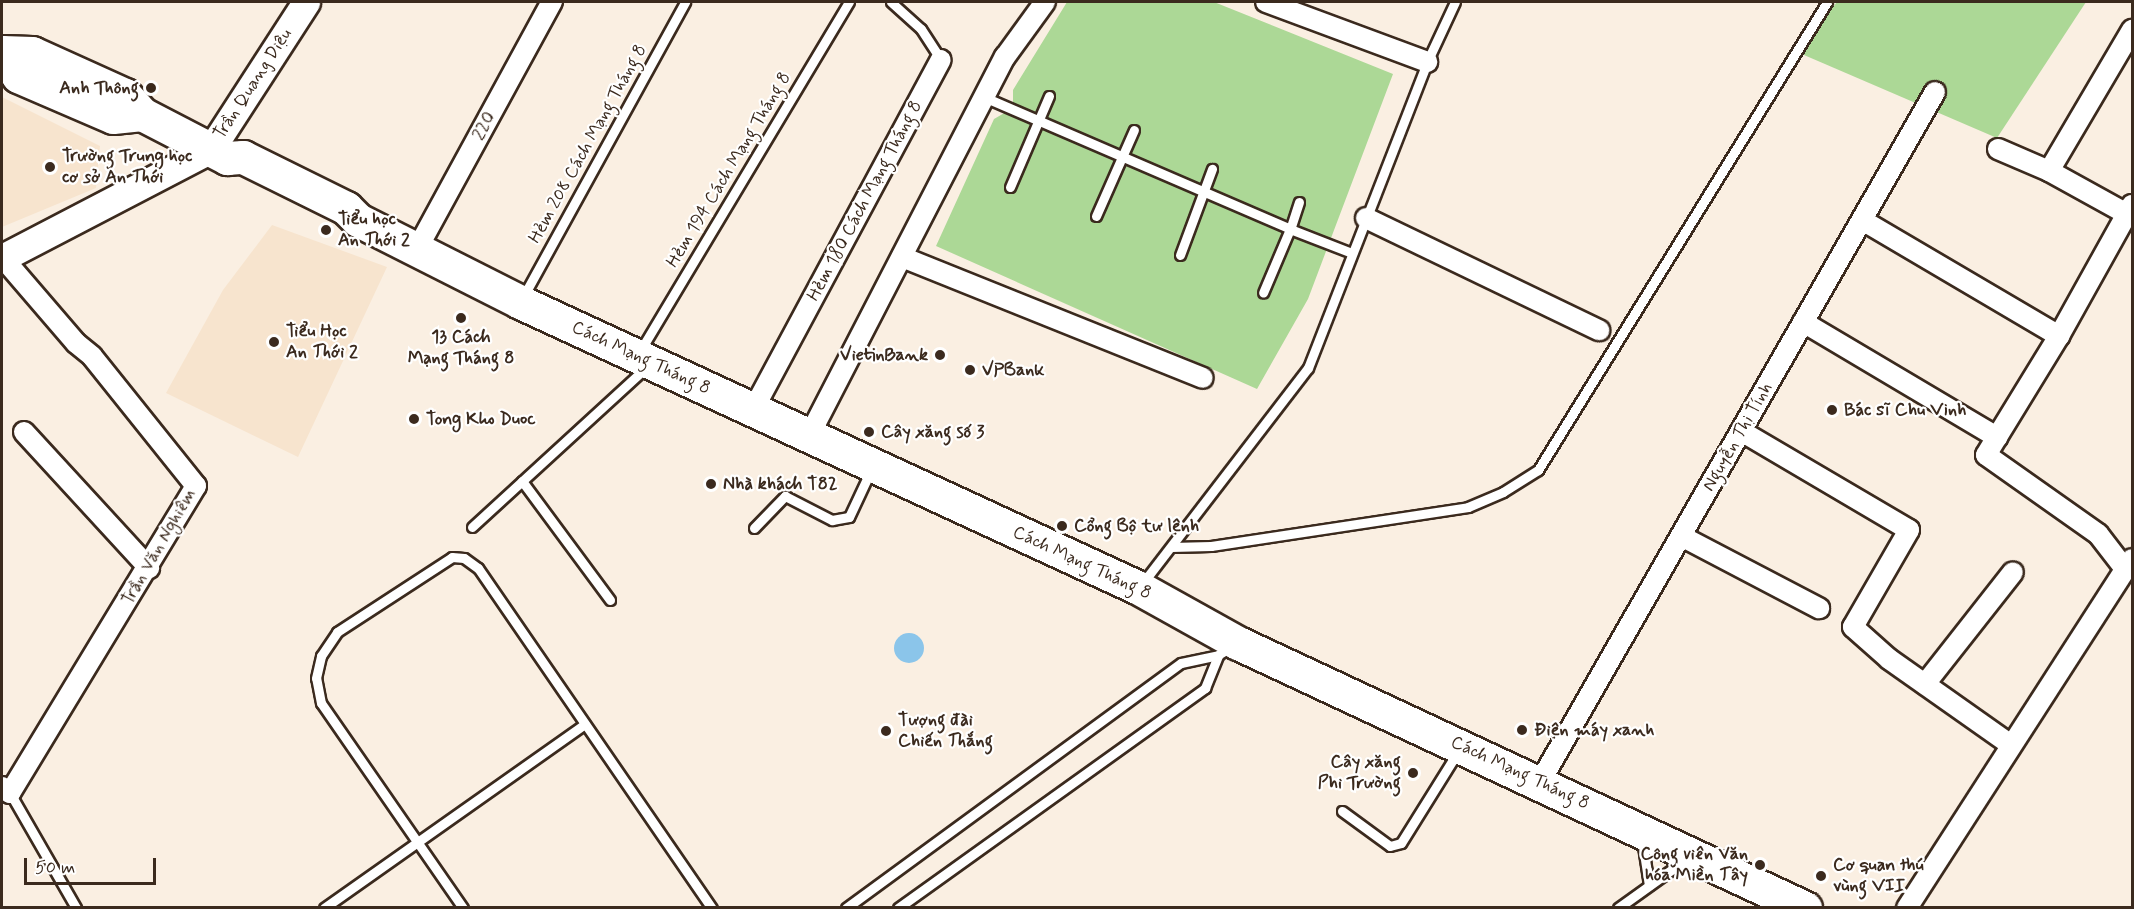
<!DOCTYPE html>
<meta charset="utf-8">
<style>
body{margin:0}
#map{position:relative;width:2134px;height:909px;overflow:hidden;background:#faefe2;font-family:Mynerve,sans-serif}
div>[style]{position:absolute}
.built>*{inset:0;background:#f7e4ce}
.green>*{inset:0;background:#acd896}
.water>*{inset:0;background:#8bc5ea}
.round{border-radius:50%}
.roads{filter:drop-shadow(2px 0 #3b2a1e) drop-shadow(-2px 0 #3b2a1e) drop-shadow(0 2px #3b2a1e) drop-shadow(0 -2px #3b2a1e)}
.lane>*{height:9px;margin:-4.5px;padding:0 4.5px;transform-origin:4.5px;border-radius:4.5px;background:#fff}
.street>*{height:20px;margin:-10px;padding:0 10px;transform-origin:10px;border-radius:10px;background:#fff}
.secondary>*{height:27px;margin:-13.5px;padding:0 13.5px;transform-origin:13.5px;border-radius:13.5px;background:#fff}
.highway>*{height:33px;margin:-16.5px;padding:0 16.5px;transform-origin:16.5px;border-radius:16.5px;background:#fff}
.dots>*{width:16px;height:16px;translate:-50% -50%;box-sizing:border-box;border:3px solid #fff;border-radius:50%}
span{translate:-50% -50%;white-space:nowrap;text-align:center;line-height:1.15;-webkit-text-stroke:4.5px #fff;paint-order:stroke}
.street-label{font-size:18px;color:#3b2a1e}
.poi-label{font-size:18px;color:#3b2a1e;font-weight:700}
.right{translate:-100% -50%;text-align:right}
.left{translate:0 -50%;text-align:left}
.frame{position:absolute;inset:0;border:3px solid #3b2a1e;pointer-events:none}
.scale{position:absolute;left:24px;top:858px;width:132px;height:27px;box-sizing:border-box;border:3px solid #3b2a1e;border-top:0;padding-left:8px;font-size:18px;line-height:21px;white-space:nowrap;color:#3b2a1e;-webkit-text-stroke:4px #fff;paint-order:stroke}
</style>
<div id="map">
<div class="built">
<div style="clip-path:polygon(2px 97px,100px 146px,96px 188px,2px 227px)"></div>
<div style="clip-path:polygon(272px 225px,387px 267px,298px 457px,166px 393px,223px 290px)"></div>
</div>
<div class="green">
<div style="clip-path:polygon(1067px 2px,1214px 2px,1393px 74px,1308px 299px,1257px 389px,936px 246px,994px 119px,1013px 108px,1013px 90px)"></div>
<div style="clip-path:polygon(1837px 2px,2086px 2px,1997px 138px,1797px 52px)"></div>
</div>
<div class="water">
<div class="round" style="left:894px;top:633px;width:30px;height:30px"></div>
</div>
<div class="roads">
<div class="lane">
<div style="left:891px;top:2px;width:40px;rotate:42deg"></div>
<div style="left:921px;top:29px;width:37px;rotate:57deg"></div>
<div style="left:984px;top:97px;width:333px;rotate:23.3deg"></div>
<div style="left:1290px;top:229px;width:69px;rotate:112.9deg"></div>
<div style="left:1010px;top:187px;width:99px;rotate:-66.8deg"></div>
<div style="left:1299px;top:202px;width:28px;rotate:108deg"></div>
<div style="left:1290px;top:229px;width:66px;rotate:21.2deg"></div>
<div style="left:1096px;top:216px;width:94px;rotate:-66.2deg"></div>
<div style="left:1180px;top:255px;width:92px;rotate:-69.6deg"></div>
<div style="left:523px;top:297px;width:337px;rotate:-61.2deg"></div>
<div style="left:640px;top:351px;width:407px;rotate:-59.1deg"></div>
<div style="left:522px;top:481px;width:148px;rotate:53.5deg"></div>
<div style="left:472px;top:527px;width:239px;rotate:-42.5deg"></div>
<div style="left:754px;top:528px;width:45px;rotate:-45.9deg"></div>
<div style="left:785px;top:496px;width:53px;rotate:27.1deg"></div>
<div style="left:832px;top:520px;width:17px;rotate:-10deg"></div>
<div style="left:849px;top:517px;width:52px;rotate:-64.9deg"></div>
<div style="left:1171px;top:547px;width:40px;rotate:-1.4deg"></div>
<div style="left:1211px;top:546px;width:260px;rotate:-8.6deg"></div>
<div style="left:1468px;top:507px;width:38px;rotate:-23deg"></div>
<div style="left:1503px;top:492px;width:41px;rotate:-32.2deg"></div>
<div style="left:1538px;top:470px;width:550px;rotate:-58.3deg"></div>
<div style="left:1142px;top:584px;width:272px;rotate:-52.5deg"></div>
<div style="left:1308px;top:368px;width:328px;rotate:-68.7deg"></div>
<div style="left:1427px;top:62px;width:66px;rotate:-65deg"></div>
<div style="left:10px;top:793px;width:133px;rotate:60.1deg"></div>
<div style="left:1342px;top:811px;width:59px;rotate:36.1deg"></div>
<div style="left:1390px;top:846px;width:11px;rotate:-15deg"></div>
<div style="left:1401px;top:843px;width:106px;rotate:-58.1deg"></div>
<div style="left:1642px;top:840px;width:46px;rotate:81.2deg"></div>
<div style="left:324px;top:908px;width:319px;rotate:-35.2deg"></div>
<div style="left:463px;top:908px;width:249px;rotate:-124.7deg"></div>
<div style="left:321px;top:703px;width:25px;rotate:-101deg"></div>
<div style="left:316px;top:678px;width:23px;rotate:-77deg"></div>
<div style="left:321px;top:656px;width:29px;rotate:-56deg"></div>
<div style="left:337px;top:632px;width:137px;rotate:-33.1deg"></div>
<div style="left:452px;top:557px;width:12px;rotate:5deg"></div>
<div style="left:464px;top:558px;width:17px;rotate:36deg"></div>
<div style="left:478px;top:568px;width:413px;rotate:55.5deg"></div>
<div style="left:846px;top:908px;width:415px;rotate:-36.2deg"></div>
<div style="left:1181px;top:663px;width:38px;rotate:-12deg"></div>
<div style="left:1218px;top:655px;width:15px;rotate:-32deg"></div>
<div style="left:898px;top:908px;width:378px;rotate:-35.6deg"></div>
<div style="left:1205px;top:688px;width:35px;rotate:-68deg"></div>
<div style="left:1618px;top:908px;width:82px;rotate:-35.6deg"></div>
</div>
<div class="street">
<div style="left:1266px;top:2px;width:172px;rotate:20.4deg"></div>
<div style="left:1998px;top:149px;width:56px;rotate:23.3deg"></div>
<div style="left:2127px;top:214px;width:89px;rotate:-151.1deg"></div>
<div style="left:2049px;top:171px;width:164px;rotate:-59.5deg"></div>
<div style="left:1366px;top:218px;width:259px;rotate:25.7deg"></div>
<div style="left:1862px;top:220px;width:229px;rotate:30.5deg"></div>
<div style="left:416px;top:251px;width:284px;rotate:-61.4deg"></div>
<div style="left:902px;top:257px;width:324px;rotate:21.9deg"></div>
<div style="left:1803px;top:322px;width:226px;rotate:30.7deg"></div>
<div style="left:753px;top:410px;width:397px;rotate:-61.8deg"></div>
<div style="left:1741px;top:431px;width:195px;rotate:30.5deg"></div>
<div style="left:1909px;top:530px;width:112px;rotate:120deg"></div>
<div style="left:1853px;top:627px;width:48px;rotate:41.6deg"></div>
<div style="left:1889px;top:659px;width:149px;rotate:35.2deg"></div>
<div style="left:24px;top:432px;width:185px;rotate:47.4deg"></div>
<div style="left:809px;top:436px;width:427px;rotate:-62.7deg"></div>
<div style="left:1005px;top:57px;width:68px;rotate:-54deg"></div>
<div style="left:1681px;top:536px;width:156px;rotate:27.6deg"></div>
<div style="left:2125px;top:569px;width:44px;rotate:-127.6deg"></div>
<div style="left:2098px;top:534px;width:137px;rotate:-144.8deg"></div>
<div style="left:1986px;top:455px;width:140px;rotate:-58.5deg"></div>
<div style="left:2059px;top:336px;width:150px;rotate:-60.9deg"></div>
<div style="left:1925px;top:684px;width:142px;rotate:-51.8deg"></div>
<div style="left:1540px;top:782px;width:795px;rotate:-60.21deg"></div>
<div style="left:2px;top:787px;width:10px;rotate:37deg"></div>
<div style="left:10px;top:793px;width:359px;rotate:-58.8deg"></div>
<div style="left:196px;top:486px;width:166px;rotate:-128.7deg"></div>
<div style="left:92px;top:356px;width:21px;rotate:-141deg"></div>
<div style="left:76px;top:343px;width:112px;rotate:-130.7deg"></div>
<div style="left:1907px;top:908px;width:415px;rotate:-57.2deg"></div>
</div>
<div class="secondary">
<div style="left:2px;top:258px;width:236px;rotate:-27.5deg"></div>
<div style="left:211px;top:149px;width:175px;rotate:-57.1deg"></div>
</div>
<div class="highway">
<div style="left:2px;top:52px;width:30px;rotate:2deg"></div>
<div style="left:32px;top:53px;width:102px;rotate:24.3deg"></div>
<div style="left:125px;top:95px;width:25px;rotate:48deg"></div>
<div style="left:142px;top:114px;width:96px;rotate:27.4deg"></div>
<div style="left:227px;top:158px;width:16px;rotate:-4deg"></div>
<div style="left:243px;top:157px;width:115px;rotate:26.3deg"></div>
<div style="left:346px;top:208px;width:17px;rotate:45deg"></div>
<div style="left:358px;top:220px;width:182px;rotate:26.8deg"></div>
<div style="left:520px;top:302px;width:682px;rotate:24.8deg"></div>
<div style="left:1139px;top:588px;width:113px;rotate:29.1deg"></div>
<div style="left:1238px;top:643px;width:626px;rotate:25.05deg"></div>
<div style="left:2px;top:52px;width:29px;rotate:56deg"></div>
<div style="left:18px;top:76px;width:103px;rotate:23.3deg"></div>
<div style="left:113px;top:117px;width:29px;rotate:-6deg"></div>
</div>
</div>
<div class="dots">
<div style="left:151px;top:88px;background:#3b2a1e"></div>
<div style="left:50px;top:167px;background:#3b2a1e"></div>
<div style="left:326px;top:230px;background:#3b2a1e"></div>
<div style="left:461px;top:318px;background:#3b2a1e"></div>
<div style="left:274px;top:342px;background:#3b2a1e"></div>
<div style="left:940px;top:355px;background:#3b2a1e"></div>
<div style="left:970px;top:370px;background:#3b2a1e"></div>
<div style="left:1832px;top:410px;background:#3b2a1e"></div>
<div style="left:414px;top:419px;background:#3b2a1e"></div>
<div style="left:869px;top:432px;background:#3b2a1e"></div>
<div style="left:711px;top:484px;background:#3b2a1e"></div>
<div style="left:1062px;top:526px;background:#3b2a1e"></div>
<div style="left:1522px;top:730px;background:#3b2a1e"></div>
<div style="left:886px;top:731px;background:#3b2a1e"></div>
<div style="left:1413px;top:773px;background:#3b2a1e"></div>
<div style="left:1760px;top:865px;background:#3b2a1e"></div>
<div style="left:1821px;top:876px;background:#3b2a1e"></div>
</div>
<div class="street-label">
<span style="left:253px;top:84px;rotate:-57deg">Trần Quang Diệu</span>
<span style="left:484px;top:126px;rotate:-61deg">220</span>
<span style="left:588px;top:144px;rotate:-61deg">Hẻm 208 Cách Mạng Tháng 8</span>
<span style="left:729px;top:170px;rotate:-59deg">Hẻm 194 Cách Mạng Tháng 8</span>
<span style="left:865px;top:201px;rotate:-62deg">Hẻm 180 Cách Mạng Tháng 8</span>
<span style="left:641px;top:358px;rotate:25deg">Cách Mạng Tháng 8</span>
<span style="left:1738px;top:437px;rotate:-60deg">Nguyễn Thị Tính</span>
<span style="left:159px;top:547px;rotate:-60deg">Trần Văn Nghiêm</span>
<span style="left:1082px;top:563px;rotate:25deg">Cách Mạng Tháng 8</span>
<span style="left:1520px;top:773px;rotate:25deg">Cách Mạng Tháng 8</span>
</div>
<div class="poi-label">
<span class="right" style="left:139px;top:88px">Anh Thông</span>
<span class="left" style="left:62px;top:167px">Trường Trung học<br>cơ sở An Thới</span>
<span class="left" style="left:338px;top:230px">Tiểu học<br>An Thới 2</span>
<span class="left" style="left:286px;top:342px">Tiểu Học<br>An Thới 2</span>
<span style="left:461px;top:348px">13 Cách<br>Mạng Tháng 8</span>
<span class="right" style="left:928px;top:355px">VietinBank</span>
<span class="left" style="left:982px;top:370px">VPBank</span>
<span class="left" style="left:1844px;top:410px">Bác sĩ Chu Vinh</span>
<span class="left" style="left:426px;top:419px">Tong Kho Duoc</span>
<span class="left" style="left:881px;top:432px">Cây xăng số 3</span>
<span class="left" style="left:723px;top:484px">Nhà khách T82</span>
<span class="left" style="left:1074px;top:526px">Cổng Bộ tư lệnh</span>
<span class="left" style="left:898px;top:731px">Tượng đài<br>Chiến Thắng</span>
<span class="left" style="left:1534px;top:730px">Điện máy xanh</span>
<span class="right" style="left:1401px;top:773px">Cây xăng<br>Phi Trường</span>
<span class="right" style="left:1748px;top:865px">Công viên Văn<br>hóa Miền Tây</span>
<span class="left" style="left:1833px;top:876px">Cơ quan thú<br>vùng VII</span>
</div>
<div class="frame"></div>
<div class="scale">50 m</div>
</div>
